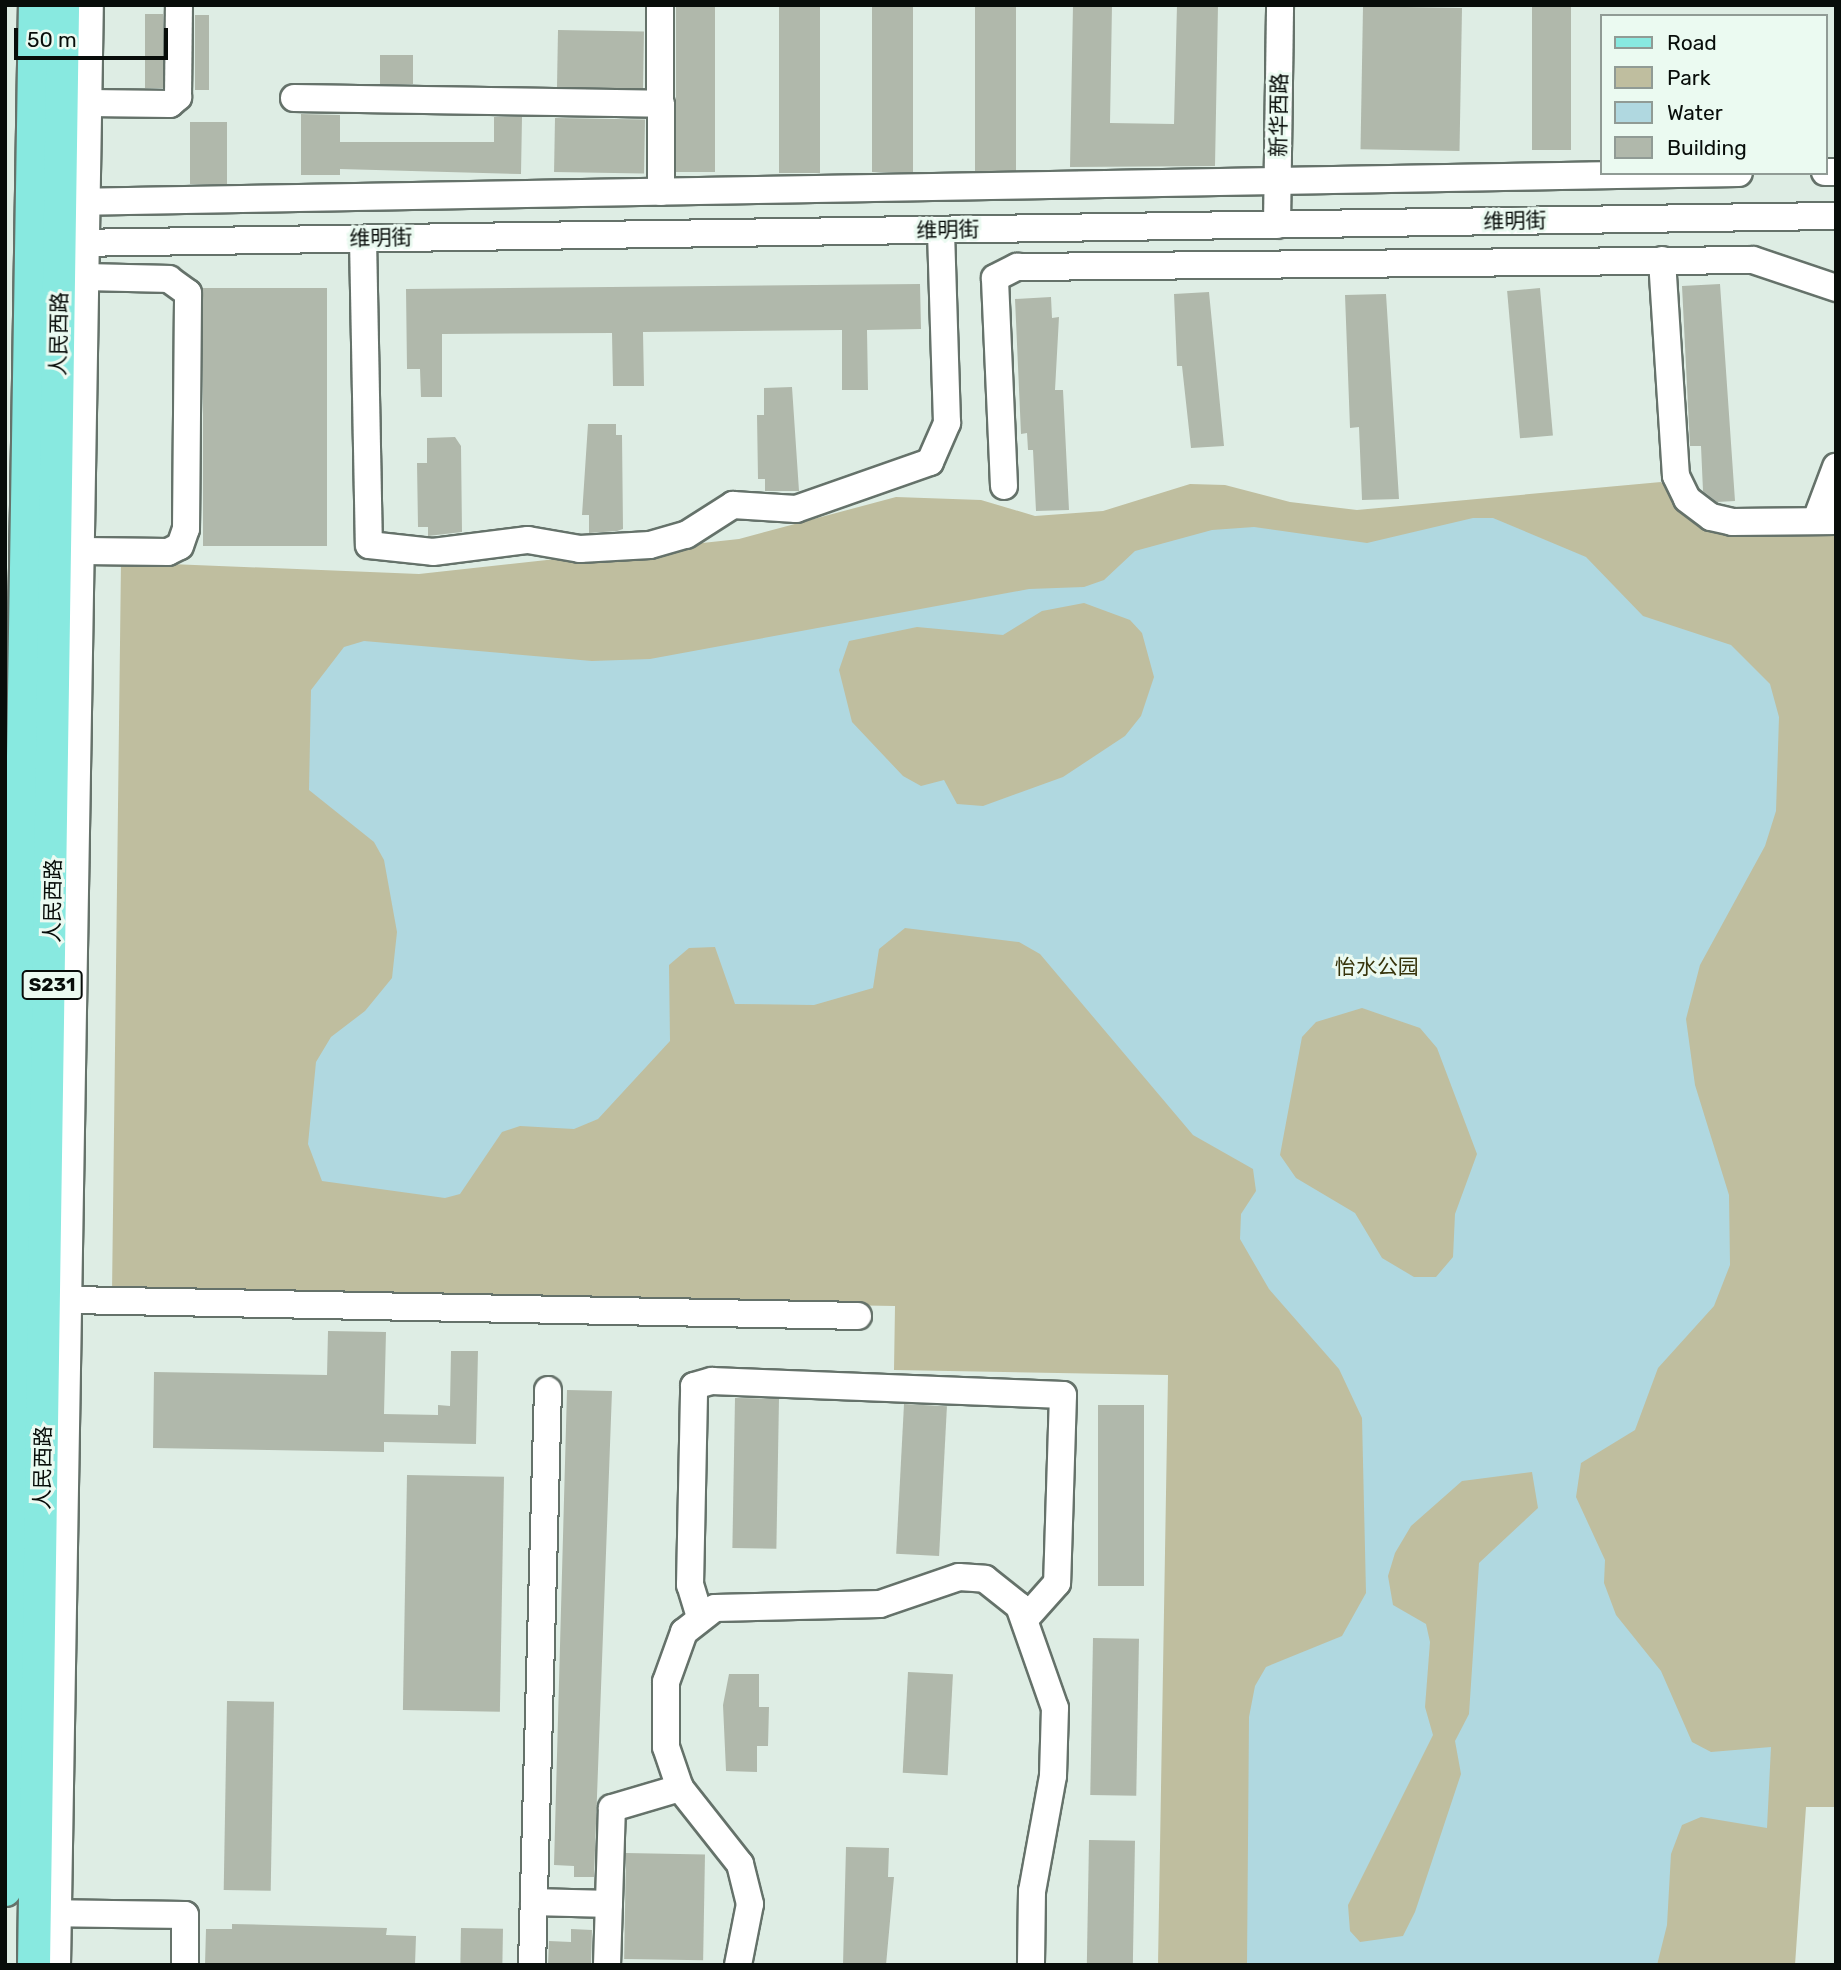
<!DOCTYPE html>
<meta charset="utf-8">
<style>
body{margin:0}
#map{position:relative;width:1841px;height:1970px;overflow:hidden;background:#deede4;font-family:Rubik,"Noto Sans SC",sans-serif}
div>[style]{position:absolute}
.green>*{inset:0;background:#bfbe9f}
.water>*{inset:0;background:#b0d8e0}
.building>*{inset:0;background:#b0b8ab;transform-origin:0 0}
.roads{filter:drop-shadow(2px 0 #65726a) drop-shadow(-2px 0 #65726a) drop-shadow(0 2px #65726a) drop-shadow(0 -2px #65726a)}
.minor>*{height:26px;margin:-13px;padding:0 13px;transform-origin:13px;border-radius:13px;background:#fff}
.major>*{height:32px;margin:-16px;padding:0 16px;transform-origin:16px;border-radius:16px;background:#88e9e0}
span{translate:-50% -50%;white-space:nowrap;text-align:center;line-height:1.15;-webkit-text-stroke:6px #ebfaf1;paint-order:stroke}
.shield-label span{padding:2px 5px;background:#ebfaf1;border:2px solid;border-radius:5px;-webkit-text-stroke-width:0}
.shield-label{font-size:19px;color:#080d0a;font-weight:700}
.street-label{font-size:21px;color:#080d0a}
.park-label{font-size:21px;color:#37340b}
.frame{position:absolute;inset:0;border:7px solid #080d0a;pointer-events:none}
.legend{position:absolute;left:1600px;top:14px;width:228px;height:161px;box-sizing:border-box;background:#ebfaf1;border:2px solid #909b95;margin:0;padding:9px 12px;list-style:none;font-size:21px;color:#080d0a}
.legend li{display:flex;align-items:center;gap:14px;height:35px}
.legend b{width:35px;border:2px solid #909b95}
.scale{position:absolute;left:14px;top:28px;width:154px;height:32px;box-sizing:border-box;border:4px solid #080d0a;border-top:0;padding-left:9px;font-size:21px;line-height:24px;white-space:nowrap;color:#080d0a;-webkit-text-stroke:5px #ebfaf1;paint-order:stroke}
</style>
<div id="map">
<div class="green">
<div style="clip-path:polygon(1661px 482px,1696px 525px,1733px 535px,1836px 536px,1836px 1807px,1806px 1807px,1795px 1965px,1158px 1965px,1168px 1375px,894px 1370px,895px 1306px,112px 1293px,121px 562px,419px 574px,739px 539px,896px 497px,981px 500px,1035px 516px,1103px 511px,1190px 484px,1225px 485px,1290px 502px,1357px 510px)"></div>
</div>
<div class="water">
<div style="clip-path:polygon(evenodd,1473px 518px,1493px 518px,1586px 557px,1643px 616px,1731px 645px,1770px 684px,1779px 717px,1776px 811px,1765px 846px,1700px 965px,1686px 1019px,1695px 1085px,1729px 1195px,1730px 1265px,1714px 1306px,1658px 1368px,1635px 1430px,1581px 1463px,1576px 1497px,1605px 1560px,1604px 1583px,1616px 1615px,1661px 1671px,1692px 1742px,1711px 1752px,1771px 1747px,1767px 1828px,1701px 1817px,1682px 1825px,1671px 1854px,1667px 1925px,1657px 1965px,1247px 1965px,1249px 1717px,1255px 1686px,1266px 1667px,1342px 1636px,1366px 1593px,1362px 1418px,1339px 1369px,1269px 1289px,1240px 1239px,1241px 1214px,1256px 1191px,1253px 1169px,1193px 1135px,1040px 954px,1019px 942px,905px 928px,879px 949px,873px 988px,814px 1005px,735px 1004px,715px 947px,689px 948px,669px 965px,670px 1041px,598px 1119px,574px 1129px,520px 1126px,502px 1132px,460px 1194px,445px 1198px,322px 1181px,308px 1144px,316px 1062px,331px 1037px,365px 1011px,392px 978px,397px 932px,384px 860px,374px 842px,309px 790px,311px 690px,344px 647px,364px 641px,592px 661px,650px 659px,1029px 589px,1084px 587px,1104px 580px,1135px 551px,1212px 530px,1254px 527px,1367px 543px,1473px 518px,1084px 603px,1130px 620px,1142px 633px,1154px 677px,1141px 716px,1125px 736px,1063px 777px,983px 806px,957px 804px,944px 780px,921px 786px,903px 776px,852px 722px,839px 670px,849px 641px,917px 627px,1003px 635px,1042px 611px,1084px 603px,1473px 518px,1362px 1008px,1420px 1028px,1437px 1048px,1477px 1154px,1455px 1214px,1453px 1257px,1436px 1277px,1414px 1277px,1382px 1258px,1355px 1213px,1296px 1178px,1280px 1155px,1302px 1037px,1316px 1022px,1362px 1008px,1473px 518px,1532px 1472px,1538px 1508px,1479px 1563px,1469px 1714px,1455px 1741px,1461px 1774px,1415px 1912px,1403px 1936px,1360px 1942px,1350px 1931px,1348px 1905px,1433px 1735px,1425px 1707px,1430px 1642px,1426px 1624px,1393px 1605px,1388px 1576px,1395px 1553px,1411px 1526px,1462px 1481px,1532px 1472px)"></div>
</div>
<div class="building">
<div style="left:676px;top:5px;width:39px;height:167px"></div>
<div style="left:779px;top:5px;width:41px;height:168px"></div>
<div style="left:872px;top:5px;width:41px;height:167px"></div>
<div style="left:975px;top:5px;width:41px;height:166px"></div>
<div style="clip-path:polygon(1073px 5px,1112px 5px,1110px 123px,1174px 124px,1177px 5px,1218px 5px,1215px 166px,1070px 167px)"></div>
<div style="left:1532px;top:6px;width:39px;height:144px"></div>
<div style="left:1462px;top:8px;width:143px;height:99px;rotate:91deg"></div>
<div style="left:145px;top:14px;width:18px;height:74px"></div>
<div style="left:195px;top:15px;width:14px;height:75px"></div>
<div style="left:558px;top:30px;width:86px;height:57px;rotate:1deg"></div>
<div style="left:380px;top:55px;width:33px;height:29px"></div>
<div style="clip-path:polygon(301px 114px,340px 115px,340px 142px,494px 142px,494px 117px,522px 117px,521px 174px,340px 169px,340px 175px,301px 175px)"></div>
<div style="left:555px;top:118px;width:90px;height:54px;rotate:1deg"></div>
<div style="left:190px;top:122px;width:37px;height:62px"></div>
<div style="clip-path:polygon(920px 284px,921px 329px,867px 330px,868px 390px,842px 390px,842px 330px,643px 332px,644px 386px,613px 386px,612px 333px,442px 334px,442px 397px,421px 397px,420px 369px,407px 369px,406px 289px)"></div>
<div style="clip-path:polygon(1720px 284px,1735px 501px,1717px 502px,1703px 491px,1701px 446px,1690px 446px,1682px 286px)"></div>
<div style="left:203px;top:288px;width:124px;height:258px"></div>
<div style="left:1540px;top:288px;width:148px;height:33px;rotate:85deg"></div>
<div style="clip-path:polygon(1209px 292px,1224px 446px,1191px 448px,1182px 366px,1177px 366px,1174px 294px)"></div>
<div style="clip-path:polygon(1386px 294px,1399px 499px,1362px 500px,1359px 427px,1350px 428px,1345px 295px)"></div>
<div style="clip-path:polygon(1051px 297px,1052px 318px,1059px 317px,1055px 390px,1063px 390px,1069px 510px,1036px 511px,1033px 450px,1028px 450px,1027px 433px,1021px 434px,1015px 299px)"></div>
<div style="clip-path:polygon(792px 387px,799px 491px,765px 491px,765px 479px,758px 479px,757px 415px,764px 415px,764px 388px)"></div>
<div style="clip-path:polygon(588px 424px,616px 424px,616px 435px,622px 435px,623px 529px,617px 531px,589px 533px,589px 515px,582px 515px)"></div>
<div style="clip-path:polygon(455px 437px,461px 446px,462px 532px,428px 536px,428px 527px,418px 527px,417px 463px,427px 463px,427px 438px)"></div>
<div style="clip-path:polygon(328px 1331px,386px 1332px,384px 1414px,438px 1415px,438px 1405px,450px 1406px,451px 1351px,478px 1351px,476px 1444px,384px 1442px,384px 1452px,153px 1448px,154px 1372px,327px 1375px)"></div>
<div style="clip-path:polygon(567px 1390px,612px 1391px,594px 1877px,574px 1877px,574px 1866px,554px 1865px)"></div>
<div style="left:735px;top:1398px;width:44px;height:150px;rotate:1deg"></div>
<div style="left:904px;top:1404px;width:43px;height:150px;rotate:3deg"></div>
<div style="left:1098px;top:1405px;width:46px;height:181px"></div>
<div style="left:407px;top:1475px;width:97px;height:235px;rotate:1deg"></div>
<div style="left:1093px;top:1638px;width:46px;height:157px;rotate:1deg"></div>
<div style="left:908px;top:1672px;width:45px;height:101px;rotate:3deg"></div>
<div style="clip-path:polygon(729px 1674px,759px 1674px,759px 1707px,769px 1707px,768px 1746px,757px 1746px,757px 1772px,726px 1771px,723px 1705px)"></div>
<div style="left:227px;top:1701px;width:47px;height:189px;rotate:1deg"></div>
<div style="left:1089px;top:1840px;width:46px;height:125px;rotate:1deg"></div>
<div style="clip-path:polygon(846px 1847px,889px 1848px,888px 1877px,894px 1877px,886px 1965px,843px 1965px)"></div>
<div style="left:626px;top:1853px;width:79px;height:106px;rotate:1deg"></div>
<div style="clip-path:polygon(232px 1924px,387px 1928px,386px 1935px,416px 1936px,415px 1965px,205px 1965px,206px 1929px,232px 1929px)"></div>
<div style="left:461px;top:1928px;width:42px;height:37px;rotate:1deg"></div>
<div style="clip-path:polygon(571px 1929px,592px 1930px,591px 1965px,548px 1965px,549px 1941px,571px 1942px)"></div>
</div>
<div class="roads">
<div class="minor">
<div style="left:660px;top:5px;width:187px;rotate:89.7deg"></div>
<div style="left:294px;top:98px;width:367px;rotate:0.9deg"></div>
<div style="left:89px;top:103px;width:81px;rotate:0.7deg"></div>
<div style="left:170px;top:104px;width:11px;rotate:-41deg"></div>
<div style="left:178px;top:97px;width:92px;rotate:-89.4deg"></div>
<div style="left:1825px;top:172px;width:11px"></div>
<div style="left:71px;top:202px;width:1668px;rotate:-1deg"></div>
<div style="left:1277px;top:225px;width:220px;rotate:-89.2deg"></div>
<div style="left:363px;top:239px;width:306px;rotate:88.9deg"></div>
<div style="left:369px;top:545px;width:64px;rotate:6.2deg"></div>
<div style="left:433px;top:552px;width:96px;rotate:-7.2deg"></div>
<div style="left:528px;top:540px;width:53px;rotate:9.8deg"></div>
<div style="left:580px;top:549px;width:70px;rotate:-3.3deg"></div>
<div style="left:650px;top:545px;width:37px;rotate:-16deg"></div>
<div style="left:686px;top:535px;width:56px;rotate:-32.6deg"></div>
<div style="left:733px;top:505px;width:63px;rotate:3.6deg"></div>
<div style="left:796px;top:509px;width:142px;rotate:-19.3deg"></div>
<div style="left:930px;top:462px;width:43px;rotate:-66.4deg"></div>
<div style="left:947px;top:423px;width:193px;rotate:-91.8deg"></div>
<div style="left:73px;top:243px;width:1763px;rotate:-0.88deg"></div>
<div style="left:1662px;top:260px;width:216px;rotate:86.3deg"></div>
<div style="left:1676px;top:476px;width:25px;rotate:64deg"></div>
<div style="left:1687px;top:499px;width:30px;rotate:37deg"></div>
<div style="left:1711px;top:517px;width:22px;rotate:13deg"></div>
<div style="left:1732px;top:522px;width:104px;rotate:-0.6deg"></div>
<div style="left:1004px;top:486px;width:208px;rotate:-92.5deg"></div>
<div style="left:995px;top:278px;width:25px;rotate:-27deg"></div>
<div style="left:1017px;top:267px;width:736px;rotate:-0.54deg"></div>
<div style="left:1753px;top:260px;width:88px;rotate:18.6deg"></div>
<div style="left:1816px;top:520px;width:57px;rotate:-69.3deg"></div>
<div style="left:83px;top:551px;width:85px;rotate:0.7deg"></div>
<div style="left:168px;top:552px;width:13px;rotate:-27deg"></div>
<div style="left:180px;top:546px;width:18px;rotate:-71deg"></div>
<div style="left:186px;top:529px;width:236px;rotate:-89.5deg"></div>
<div style="left:188px;top:293px;width:24px;rotate:-144deg"></div>
<div style="left:169px;top:279px;width:82px;rotate:-178.6deg"></div>
<div style="left:71px;top:1300px;width:787px;rotate:1.16deg"></div>
<div style="left:700px;top:1617px;width:34px;rotate:-107deg"></div>
<div style="left:690px;top:1585px;width:199px;rotate:-88.8deg"></div>
<div style="left:694px;top:1386px;width:19px;rotate:-16deg"></div>
<div style="left:712px;top:1381px;width:351px;rotate:2.3deg"></div>
<div style="left:1063px;top:1395px;width:188px;rotate:91.8deg"></div>
<div style="left:1057px;top:1583px;width:48px;rotate:131.6deg"></div>
<div style="left:534px;top:1902px;width:75px;rotate:1.5deg"></div>
<div style="left:40px;top:1913px;width:145px;rotate:0.8deg"></div>
<div style="left:185px;top:1915px;width:50px;rotate:90deg"></div>
<div style="left:57px;top:1965px;width:1960px;rotate:-89.04deg"></div>
<div style="left:532px;top:1965px;width:575px;rotate:-88.41deg"></div>
<div style="left:607px;top:1965px;width:157px;rotate:-88.2deg"></div>
<div style="left:612px;top:1808px;width:71px;rotate:-16.4deg"></div>
<div style="left:738px;top:1965px;width:62px;rotate:-78.9deg"></div>
<div style="left:750px;top:1904px;width:41px;rotate:-104deg"></div>
<div style="left:740px;top:1864px;width:97px;rotate:-128.3deg"></div>
<div style="left:680px;top:1788px;width:43px;rotate:-108.9deg"></div>
<div style="left:666px;top:1747px;width:65px;rotate:-90deg"></div>
<div style="left:666px;top:1682px;width:53px;rotate:-70.2deg"></div>
<div style="left:684px;top:1632px;width:39px;rotate:-38deg"></div>
<div style="left:715px;top:1608px;width:165px;rotate:-1.4deg"></div>
<div style="left:880px;top:1604px;width:83px;rotate:-18.9deg"></div>
<div style="left:959px;top:1577px;width:26px;rotate:4deg"></div>
<div style="left:985px;top:1579px;width:43px;rotate:38.5deg"></div>
<div style="left:1019px;top:1606px;width:108px;rotate:70.6deg"></div>
<div style="left:1055px;top:1708px;width:68px;rotate:91.7deg"></div>
<div style="left:1053px;top:1776px;width:117px;rotate:100.3deg"></div>
<div style="left:1032px;top:1891px;width:74px;rotate:90.8deg"></div>
</div>
<div class="major">
<div style="left:5px;top:1890px;width:1885px;rotate:-89.09deg"></div>
<div style="left:34px;top:1965px;width:1960px;rotate:-89.15deg"></div>
</div>
</div>
<div class="shield-label">
<span style="left:52px;top:985px">S231</span>
</div>
<div class="street-label">
<span style="left:1279px;top:115px;rotate:-89deg">新华西路</span>
<span style="left:1515px;top:221px;rotate:-1deg">维明街</span>
<span style="left:948px;top:230px;rotate:-1deg">维明街</span>
<span style="left:381px;top:238px;rotate:-1deg">维明街</span>
<span style="left:59px;top:334px;rotate:-89deg">人民西路</span>
<span style="left:53px;top:901px;rotate:-89deg">人民西路</span>
<span style="left:43px;top:1468px;rotate:-89deg">人民西路</span>
</div>
<div class="park-label">
<span style="left:1377px;top:967px">怡水公园</span>
</div>
<div class="frame"></div>
<ul class="legend">
<li><b style="height:9px;background:#88e9e0"></b>Road</li>
<li><b style="height:19px;background:#bfbe9f"></b>Park</li>
<li><b style="height:19px;background:#b0d8e0"></b>Water</li>
<li><b style="height:19px;background:#b0b8ab"></b>Building</li>
</ul>
<div class="scale">50 m</div>
</div>
